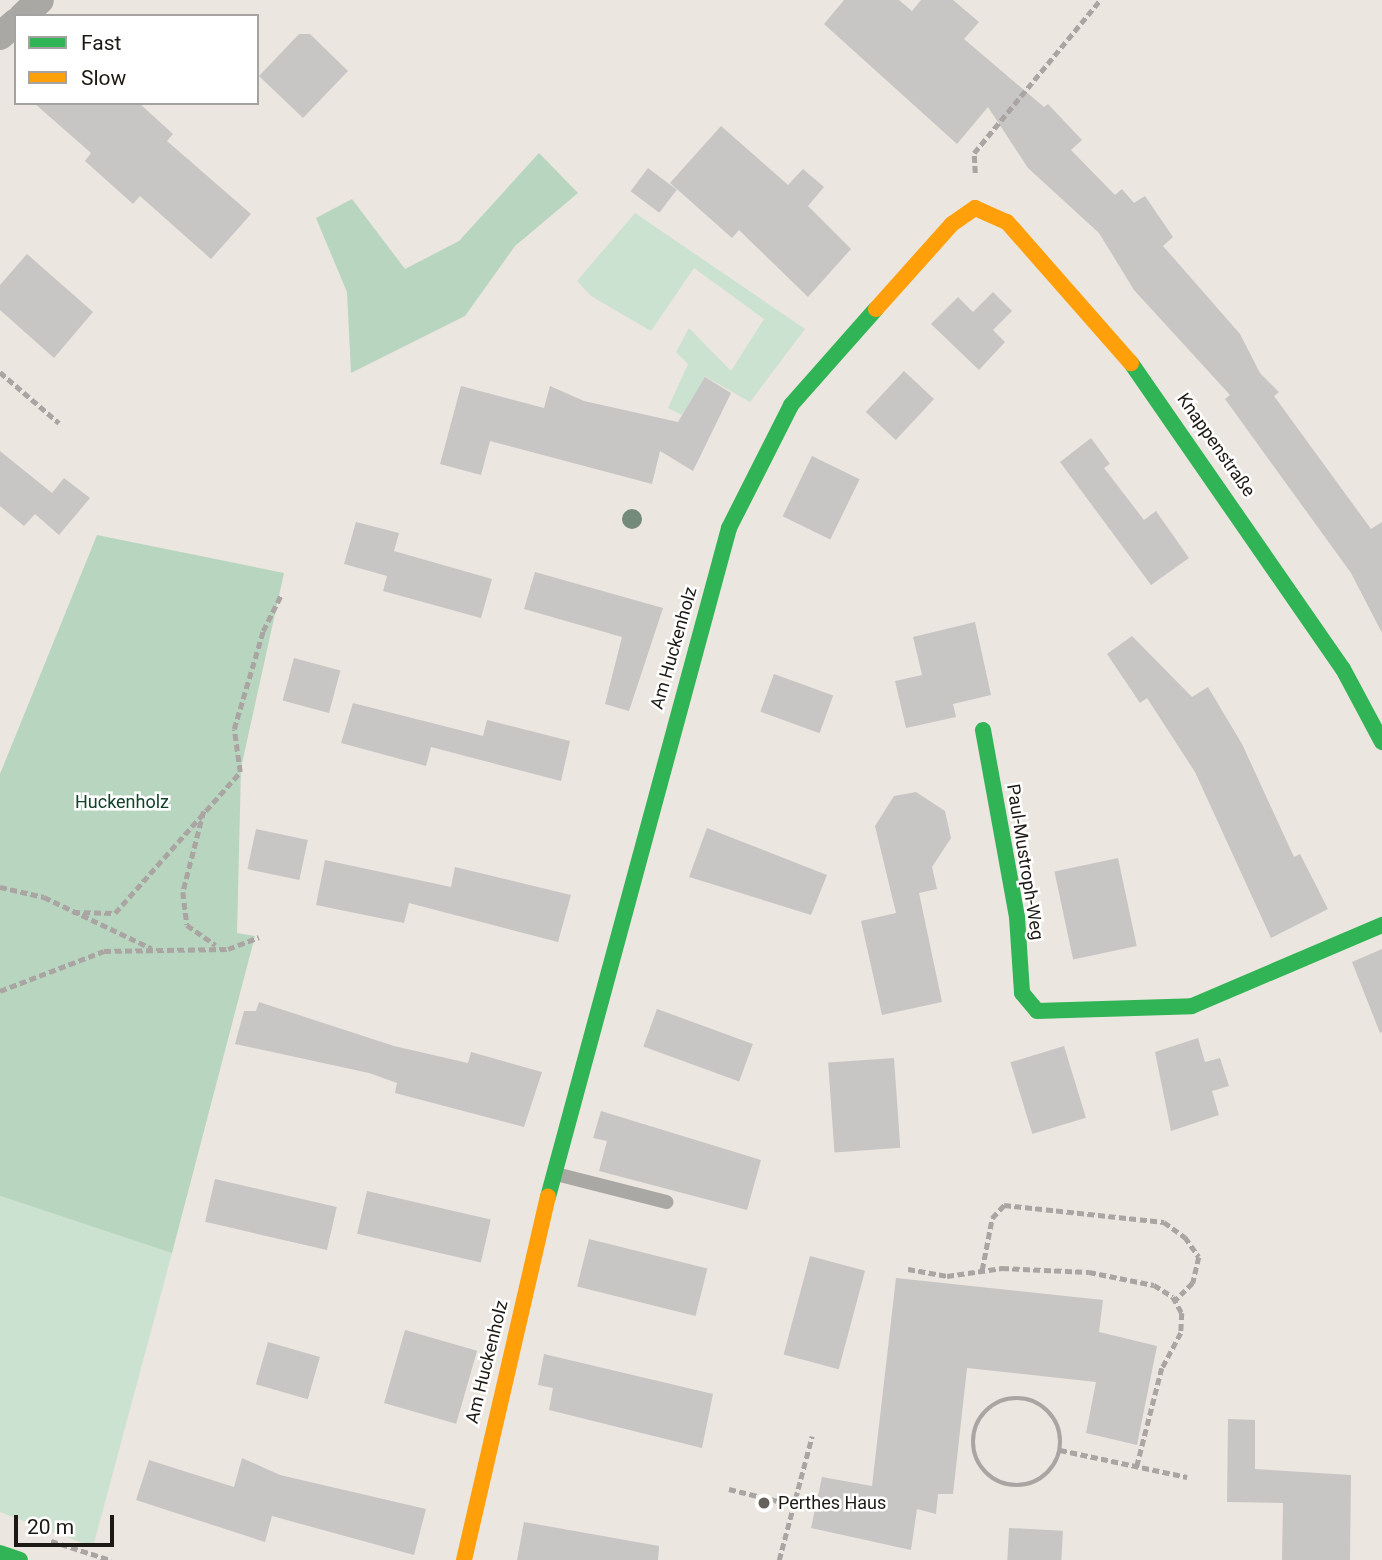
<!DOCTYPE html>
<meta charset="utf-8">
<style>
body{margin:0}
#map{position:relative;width:1382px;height:1560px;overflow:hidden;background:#ebe6df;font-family:Roboto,sans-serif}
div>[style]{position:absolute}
.green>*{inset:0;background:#cce2d1}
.forest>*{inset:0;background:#b7d5bf}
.building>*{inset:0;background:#c8c5c5;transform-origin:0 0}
.path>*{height:4.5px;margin-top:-2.25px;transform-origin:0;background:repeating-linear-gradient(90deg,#aaa5a3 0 7px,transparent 0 10.5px)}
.path>.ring{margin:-2.25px;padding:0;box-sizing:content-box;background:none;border:4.5px solid #aaa5a3;border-radius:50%}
.lane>*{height:14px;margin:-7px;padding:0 7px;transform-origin:7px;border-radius:7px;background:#aaa8a4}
.street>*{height:28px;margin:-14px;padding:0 14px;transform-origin:14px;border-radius:14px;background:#aaa8a4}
.fast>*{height:16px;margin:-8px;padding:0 8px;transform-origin:8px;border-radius:8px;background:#30b455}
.slow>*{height:16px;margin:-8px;padding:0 8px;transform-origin:8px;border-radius:8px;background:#ff9f0a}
.trees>*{width:20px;height:20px;margin:-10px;border-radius:50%;background:#748b7b}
.dots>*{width:19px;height:19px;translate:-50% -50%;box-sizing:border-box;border:4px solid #fff;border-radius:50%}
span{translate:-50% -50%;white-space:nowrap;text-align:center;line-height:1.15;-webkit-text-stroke:5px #fff;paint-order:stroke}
.street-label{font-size:18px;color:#1d1a15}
.park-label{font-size:18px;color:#13412a}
.poi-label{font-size:18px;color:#1d1a15}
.left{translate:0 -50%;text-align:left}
.legend{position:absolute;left:14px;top:14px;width:245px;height:91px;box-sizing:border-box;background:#fff;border:2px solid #a5a3a1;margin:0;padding:9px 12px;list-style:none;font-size:21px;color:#1d1a15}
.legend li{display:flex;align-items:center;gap:14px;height:35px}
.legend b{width:35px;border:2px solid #a5a3a1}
.scale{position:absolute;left:14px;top:1515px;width:100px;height:32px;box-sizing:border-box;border:4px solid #1d1a15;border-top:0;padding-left:9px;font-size:21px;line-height:24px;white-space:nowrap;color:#1d1a15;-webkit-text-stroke:5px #fff;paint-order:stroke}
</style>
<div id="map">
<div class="green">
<div style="clip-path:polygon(635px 213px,805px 329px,750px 402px,706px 377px,682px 415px,668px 408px,688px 364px,676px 352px,689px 328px,731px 371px,764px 319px,694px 268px,651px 331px,591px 296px,577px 281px)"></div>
<div style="clip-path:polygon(0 1196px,172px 1253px,93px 1547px,0 1512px)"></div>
</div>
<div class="forest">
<div style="clip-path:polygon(539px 153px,578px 193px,515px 246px,465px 316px,351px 373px,347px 292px,316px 218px,352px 199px,405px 269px,459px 241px)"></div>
<div style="clip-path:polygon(97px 535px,284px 573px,241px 768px,237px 933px,255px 936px,172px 1253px,0 1196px,0 774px)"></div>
</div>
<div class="building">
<div style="clip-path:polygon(844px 0,899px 0,912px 11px,921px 0,953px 0,979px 22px,964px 39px,1044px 107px,1048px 104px,1082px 140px,1071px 150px,1115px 195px,1122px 189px,1134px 203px,1145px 196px,1173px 237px,1163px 246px,1240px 334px,1260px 373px,1279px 392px,1274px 396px,1371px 529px,1382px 522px,1382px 633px,1351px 573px,1225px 399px,1230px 395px,1134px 290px,1099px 233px,1028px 168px,988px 107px,957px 144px,824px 24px)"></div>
<div style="clip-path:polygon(299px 34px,310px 34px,348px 71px,303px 118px,259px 76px)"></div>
<div style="clip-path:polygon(34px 103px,139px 103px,173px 134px,167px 141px,251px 214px,211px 259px,140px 196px,133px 204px,85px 161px,91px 153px)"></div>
<div style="clip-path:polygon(721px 126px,788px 185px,803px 169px,824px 187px,808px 206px,851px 249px,808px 297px,739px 230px,732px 238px,670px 183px)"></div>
<div style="left:648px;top:168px;width:36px;height:29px;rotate:37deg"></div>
<div style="clip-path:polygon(27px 254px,93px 312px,54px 358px,0 310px,0 285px)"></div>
<div style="clip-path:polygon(993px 292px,1012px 311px,993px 330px,1005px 342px,979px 370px,931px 324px,958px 297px,973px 312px)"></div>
<div style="left:904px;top:371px;width:41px;height:56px;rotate:43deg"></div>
<div style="clip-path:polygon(705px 377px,731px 393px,693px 471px,660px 451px,652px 484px,490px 441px,481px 475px,440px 464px,461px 386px,544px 408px,550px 386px,584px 401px,678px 422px)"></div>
<div style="clip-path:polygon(1091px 438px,1110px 464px,1104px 468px,1144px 520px,1156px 511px,1189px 558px,1151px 585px,1060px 462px)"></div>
<div style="clip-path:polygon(0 451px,52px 493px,64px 478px,90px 498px,59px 535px,35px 514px,24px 526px,0 506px)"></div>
<div style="left:812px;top:456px;width:53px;height:67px;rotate:26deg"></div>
<div style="clip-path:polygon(356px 522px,399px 533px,394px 551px,492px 579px,481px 618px,383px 591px,387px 576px,344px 564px)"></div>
<div style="clip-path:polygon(535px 572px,663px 608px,629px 711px,605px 704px,622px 637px,524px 609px)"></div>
<div style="clip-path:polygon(975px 622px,991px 695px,953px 704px,956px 717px,906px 728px,895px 681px,922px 675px,913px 637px)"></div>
<div style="clip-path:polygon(1132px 636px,1192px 697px,1208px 687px,1242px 744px,1294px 857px,1300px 854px,1328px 909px,1271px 938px,1195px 772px,1147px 698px,1140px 703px,1107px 654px)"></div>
<div style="left:294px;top:658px;width:48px;height:44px;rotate:15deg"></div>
<div style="left:774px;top:674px;width:63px;height:40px;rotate:20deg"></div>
<div style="clip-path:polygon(353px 703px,483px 736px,487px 720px,570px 741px,561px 781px,431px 747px,426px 766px,341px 743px)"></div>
<div style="clip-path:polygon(916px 792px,945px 811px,951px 838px,932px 867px,937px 889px,919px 893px,942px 1002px,882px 1015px,861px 921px,896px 913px,875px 826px,894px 796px)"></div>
<div style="clip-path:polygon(707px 828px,827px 875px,811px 915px,689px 877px)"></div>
<div style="left:256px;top:829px;width:53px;height:41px;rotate:12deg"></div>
<div style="left:1118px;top:858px;width:90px;height:65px;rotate:78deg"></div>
<div style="clip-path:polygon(325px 860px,451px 887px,455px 867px,571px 895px,558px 942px,409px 903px,404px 923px,316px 905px)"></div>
<div style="clip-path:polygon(1382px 949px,1382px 1032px,1380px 1033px,1352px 962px)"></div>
<div style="clip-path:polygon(259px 1002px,394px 1046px,468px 1063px,471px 1052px,542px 1072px,524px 1127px,395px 1093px,397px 1083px,369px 1073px,235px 1044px,244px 1011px,256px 1011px)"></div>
<div style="left:657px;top:1009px;width:102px;height:40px;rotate:20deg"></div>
<div style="clip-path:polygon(1198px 1038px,1205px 1062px,1220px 1058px,1229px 1086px,1212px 1091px,1219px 1115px,1171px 1131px,1155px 1052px)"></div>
<div style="left:1064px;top:1046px;width:75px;height:56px;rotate:73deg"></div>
<div style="left:894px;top:1058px;width:90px;height:66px;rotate:86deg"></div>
<div style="clip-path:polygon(601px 1111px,761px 1160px,747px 1210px,599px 1171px,607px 1141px,593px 1138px)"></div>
<div style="left:215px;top:1179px;width:125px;height:44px;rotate:13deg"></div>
<div style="left:367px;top:1191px;width:127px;height:44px;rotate:13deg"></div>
<div style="left:589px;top:1239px;width:122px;height:49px;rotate:14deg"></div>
<div style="left:810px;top:1256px;width:57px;height:102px;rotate:15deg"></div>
<div style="clip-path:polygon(896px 1278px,1103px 1300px,1099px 1332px,1157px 1346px,1137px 1445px,1086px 1433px,1096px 1382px,967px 1368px,953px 1494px,938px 1494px,936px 1514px,917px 1509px,911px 1550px,811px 1528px,822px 1477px,872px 1486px)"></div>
<div style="left:405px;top:1330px;width:75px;height:76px;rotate:16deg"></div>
<div style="left:268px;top:1342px;width:54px;height:44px;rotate:16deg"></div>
<div style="clip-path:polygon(544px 1354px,713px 1394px,702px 1448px,549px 1410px,553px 1388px,538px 1385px)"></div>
<div style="clip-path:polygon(1228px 1419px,1255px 1420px,1255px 1469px,1351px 1475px,1350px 1560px,1282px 1560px,1283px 1503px,1227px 1502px)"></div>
<div style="clip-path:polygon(242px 1458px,280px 1475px,426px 1509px,414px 1555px,272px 1516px,265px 1542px,136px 1500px,149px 1460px,234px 1487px)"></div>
<div style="clip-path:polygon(524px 1522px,659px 1546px,658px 1560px,517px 1560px)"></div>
<div style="left:1009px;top:1528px;width:54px;height:32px;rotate:3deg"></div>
</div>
<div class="path">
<div style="left:975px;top:173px;width:20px;rotate:-93deg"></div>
<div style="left:974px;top:153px;width:198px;rotate:-50.5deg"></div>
<div style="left:0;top:372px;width:78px;rotate:40.8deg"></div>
<div style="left:204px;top:811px;width:84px;rotate:104.5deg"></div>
<div style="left:183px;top:892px;width:33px;rotate:83deg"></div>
<div style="left:187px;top:925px;width:35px;rotate:35deg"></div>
<div style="left:0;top:887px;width:45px;rotate:12.8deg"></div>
<div style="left:44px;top:897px;width:119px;rotate:25.5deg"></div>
<div style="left:73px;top:912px;width:42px;rotate:1.4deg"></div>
<div style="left:115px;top:913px;width:188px;rotate:-48.4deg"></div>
<div style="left:240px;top:772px;width:43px;rotate:-97.9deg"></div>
<div style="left:234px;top:729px;width:102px;rotate:-73.5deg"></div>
<div style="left:263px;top:631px;width:40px;rotate:-63.4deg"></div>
<div style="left:0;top:991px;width:111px;rotate:-21deg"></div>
<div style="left:104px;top:951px;width:124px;rotate:-0.9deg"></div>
<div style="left:228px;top:949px;width:33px;rotate:-21deg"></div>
<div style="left:908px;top:1269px;width:40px;rotate:10deg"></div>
<div style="left:947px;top:1276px;width:56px;rotate:-8.3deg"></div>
<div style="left:1002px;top:1268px;width:87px;rotate:2.6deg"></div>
<div style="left:1089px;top:1272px;width:66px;rotate:11.3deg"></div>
<div style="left:1154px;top:1285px;width:22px;rotate:32deg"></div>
<div style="left:1173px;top:1297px;width:18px;rotate:61deg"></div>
<div style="left:1182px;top:1313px;width:20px;rotate:93deg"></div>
<div style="left:1181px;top:1333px;width:40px;rotate:118deg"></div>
<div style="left:1162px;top:1368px;width:101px;rotate:104.3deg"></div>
<div style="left:982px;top:1270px;width:53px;rotate:-79.1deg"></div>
<div style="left:992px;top:1218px;width:18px;rotate:-47deg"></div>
<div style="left:1004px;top:1205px;width:161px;rotate:6.1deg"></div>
<div style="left:1164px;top:1222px;width:26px;rotate:36deg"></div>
<div style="left:1185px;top:1237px;width:24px;rotate:55deg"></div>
<div style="left:1199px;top:1257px;width:27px;rotate:103deg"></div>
<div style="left:1193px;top:1283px;width:24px;rotate:135deg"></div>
<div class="ring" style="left:973px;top:1398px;width:83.5px;height:83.5px"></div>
<div style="left:1060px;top:1450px;width:130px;rotate:12deg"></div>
<div style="left:729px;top:1489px;width:67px;rotate:13.8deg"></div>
<div style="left:51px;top:1541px;width:63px;rotate:17.6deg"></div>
<div style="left:779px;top:1560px;width:128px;rotate:-75.1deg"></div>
</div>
<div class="lane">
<div style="left:556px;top:1174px;width:114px;rotate:14.2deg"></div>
</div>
<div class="street">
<div style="left:23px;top:16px;width:23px;rotate:-43deg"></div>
<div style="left:0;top:36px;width:21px;rotate:-41deg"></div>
</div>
<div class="fast">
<div style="left:1131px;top:363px;width:372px;rotate:55.3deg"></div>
<div style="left:1343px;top:669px;width:83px;rotate:61.9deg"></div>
<div style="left:983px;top:730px;width:190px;rotate:79.7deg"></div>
<div style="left:1017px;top:917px;width:76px;rotate:86.2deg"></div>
<div style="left:1022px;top:993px;width:23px;rotate:50deg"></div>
<div style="left:1037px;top:1011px;width:155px;rotate:-1.8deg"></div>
<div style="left:1192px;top:1006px;width:207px;rotate:-23.1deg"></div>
<div style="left:548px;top:1197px;width:693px;rotate:-74.86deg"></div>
<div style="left:729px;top:528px;width:138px;rotate:-63.2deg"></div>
<div style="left:791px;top:405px;width:128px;rotate:-48.5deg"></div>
<div style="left:0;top:1553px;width:21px;rotate:19deg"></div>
</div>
<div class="slow">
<div style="left:876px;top:309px;width:114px;rotate:-48.2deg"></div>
<div style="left:952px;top:224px;width:28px;rotate:-35deg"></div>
<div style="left:975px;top:208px;width:35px;rotate:24deg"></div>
<div style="left:1007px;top:222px;width:188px;rotate:48.7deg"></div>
<div style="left:464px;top:1560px;width:373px;rotate:-77deg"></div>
</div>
<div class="trees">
<div style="left:632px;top:519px"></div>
</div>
<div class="dots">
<div style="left:764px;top:1503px;background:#65615c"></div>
</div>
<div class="street-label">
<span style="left:1216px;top:445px;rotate:55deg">Knappenstraße</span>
<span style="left:674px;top:648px;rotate:-74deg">Am Huckenholz</span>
<span style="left:1025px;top:862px;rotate:81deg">Paul-Mustroph-Weg</span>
<span style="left:487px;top:1362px;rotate:-76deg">Am Huckenholz</span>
</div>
<div class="park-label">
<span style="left:122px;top:802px">Huckenholz</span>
</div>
<div class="poi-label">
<span class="left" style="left:778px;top:1503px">Perthes Haus</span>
</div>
<ul class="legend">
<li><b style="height:9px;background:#30b455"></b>Fast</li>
<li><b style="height:9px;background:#ff9f0a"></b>Slow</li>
</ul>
<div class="scale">20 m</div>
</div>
